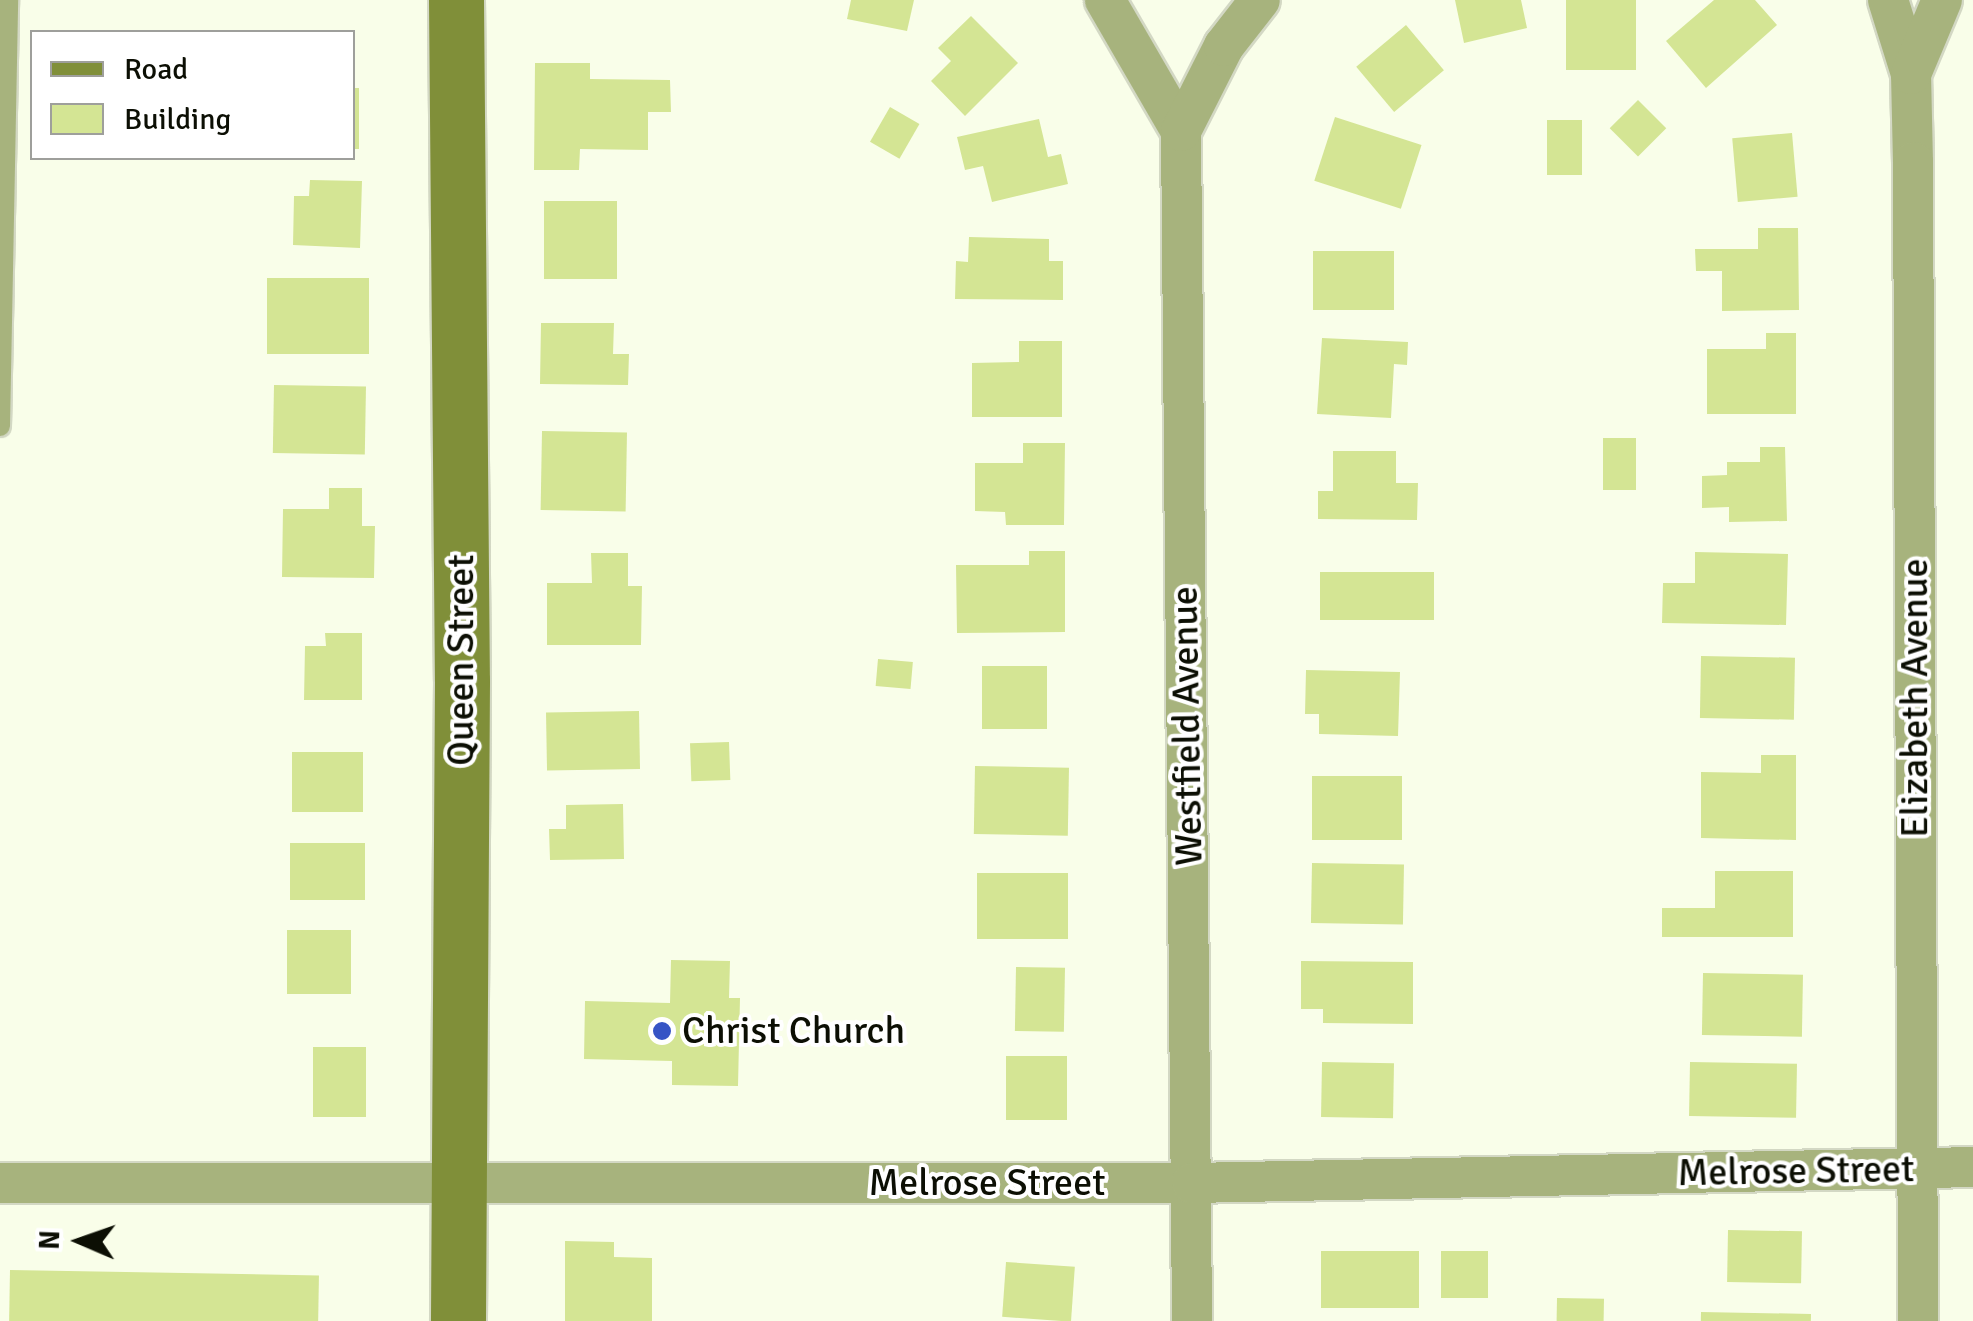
<!DOCTYPE html>
<style>
body{margin:0}
#map{position:relative;width:1973px;height:1321px;overflow:hidden;background:#f9fee9;font-family:Signika,sans-serif}
div>[style]{position:absolute}
.building>*{inset:0;background:#d4e594;transform-origin:0 0}
.roads{filter:drop-shadow(2px 0 #d3d8c4) drop-shadow(-2px 0 #d3d8c4) drop-shadow(0 2px #d3d8c4) drop-shadow(0 -2px #d3d8c4)}
.lane>*{height:20px;margin:-10px;padding:0 10px;transform-origin:10px;border-radius:10px;background:#a7b37d}
.street>*{height:40px;margin:-20px;padding:0 20px;transform-origin:20px;border-radius:20px;background:#a7b37d}
.secondary>*{height:55px;margin:-27.5px;padding:0 27.5px;transform-origin:27.5px;border-radius:27.5px;background:#808f39}
.dots>*{width:28px;height:28px;translate:-50% -50%;box-sizing:border-box;border:5px solid #fff;border-radius:50%}
span{translate:-50% -50%;white-space:nowrap;text-align:center;line-height:1.15;-webkit-text-stroke:8px #fff;paint-order:stroke}
.street-label{font-size:38px;color:#0c0f04}
.poi-label{font-size:38px;color:#0c0f04}
.left{translate:0 -50%;text-align:left}
.legend{position:absolute;left:30px;top:30px;width:325px;height:130px;box-sizing:border-box;background:#fff;border:2px solid #9e9f9b;margin:0;padding:12px 18px;list-style:none;font-size:30px;color:#0c0f04}
.legend li{display:flex;align-items:center;gap:20px;height:50px}
.legend b{width:50px;border:2px solid #9e9f9b}
.north{position:absolute;left:30px;top:1191px;width:100px;height:100px;-webkit-text-stroke:8px #fff;paint-order:stroke;rotate:272deg;font-size:28px;font-weight:700;line-height:40px;text-align:center;color:#0c0f04}
.north::after{content:'';display:block;margin:auto;width:35px;height:45px;background:#0c0f04;clip-path:polygon(50% 0,100% 100%,50% 72%,0 100%)}
</style>
<div id="map">
<div class="building">
<div style="clip-path:polygon(851px 0,914px 0,907px 31px,847px 19px)"></div>
<div style="clip-path:polygon(1455px 0,1521px 0,1527px 28px,1464px 43px)"></div>
<div style="left:1566px;top:0;width:70px;height:70px"></div>
<div style="clip-path:polygon(1714px 0,1755px 0,1777px 25px,1706px 88px,1666px 41px)"></div>
<div style="clip-path:polygon(971px 16px,1018px 63px,965px 116px,931px 81px,951px 61px,938px 48px)"></div>
<div style="left:1406px;top:25px;width:59px;height:65px;rotate:50deg"></div>
<div style="clip-path:polygon(535px 63px,590px 63px,590px 79px,670px 80px,671px 112px,648px 112px,648px 150px,580px 149px,579px 170px,534px 170px)"></div>
<div style="left:352px;top:88px;width:7px;height:61px"></div>
<div style="left:1638px;top:100px;width:40px;height:40px;rotate:45deg"></div>
<div style="left:890px;top:107px;width:34px;height:40px;rotate:30deg"></div>
<div style="left:1335px;top:117px;width:91px;height:67px;rotate:18deg"></div>
<div style="clip-path:polygon(1039px 119px,1048px 157px,1061px 154px,1068px 184px,992px 202px,983px 166px,965px 170px,957px 137px)"></div>
<div style="left:1547px;top:120px;width:35px;height:55px"></div>
<div style="left:1792px;top:133px;width:64px;height:60px;rotate:85deg"></div>
<div style="clip-path:polygon(310px 180px,362px 181px,360px 248px,293px 245px,294px 196px,309px 196px)"></div>
<div style="left:544px;top:201px;width:73px;height:78px"></div>
<div style="clip-path:polygon(1758px 228px,1798px 228px,1799px 310px,1722px 311px,1722px 271px,1696px 271px,1695px 249px,1758px 249px)"></div>
<div style="clip-path:polygon(969px 237px,1049px 239px,1049px 261px,1063px 261px,1063px 300px,955px 299px,956px 261px,968px 262px)"></div>
<div style="left:1313px;top:251px;width:81px;height:59px"></div>
<div style="left:267px;top:278px;width:102px;height:76px"></div>
<div style="clip-path:polygon(541px 323px,614px 323px,613px 354px,629px 354px,628px 385px,540px 384px)"></div>
<div style="clip-path:polygon(1766px 333px,1796px 333px,1796px 414px,1707px 414px,1707px 349px,1766px 349px)"></div>
<div style="clip-path:polygon(1322px 338px,1408px 342px,1407px 365px,1394px 364px,1391px 418px,1317px 414px)"></div>
<div style="clip-path:polygon(1019px 341px,1062px 341px,1062px 417px,972px 417px,972px 363px,1019px 362px)"></div>
<div style="left:274px;top:385px;width:92px;height:68px;rotate:1deg"></div>
<div style="left:542px;top:431px;width:85px;height:79px;rotate:1deg"></div>
<div style="left:1603px;top:438px;width:33px;height:52px"></div>
<div style="clip-path:polygon(1023px 443px,1065px 443px,1064px 525px,1006px 525px,1005px 512px,975px 511px,975px 463px,1023px 463px)"></div>
<div style="clip-path:polygon(1760px 447px,1785px 447px,1787px 521px,1729px 522px,1729px 507px,1702px 508px,1702px 476px,1727px 475px,1727px 462px,1760px 462px)"></div>
<div style="clip-path:polygon(1333px 451px,1396px 451px,1396px 483px,1418px 483px,1417px 520px,1318px 519px,1318px 491px,1333px 491px)"></div>
<div style="clip-path:polygon(329px 488px,362px 488px,362px 526px,375px 526px,374px 578px,282px 577px,283px 509px,329px 509px)"></div>
<div style="clip-path:polygon(1029px 551px,1065px 551px,1065px 632px,957px 633px,956px 565px,1029px 565px)"></div>
<div style="clip-path:polygon(1695px 552px,1788px 554px,1786px 625px,1662px 623px,1663px 583px,1695px 583px)"></div>
<div style="clip-path:polygon(591px 553px,628px 553px,628px 586px,642px 586px,641px 645px,547px 645px,547px 583px,592px 583px)"></div>
<div style="left:1320px;top:572px;width:114px;height:48px"></div>
<div style="clip-path:polygon(325px 633px,362px 633px,362px 700px,304px 700px,305px 646px,326px 646px)"></div>
<div style="left:1701px;top:656px;width:94px;height:62px;rotate:1deg"></div>
<div style="left:878px;top:659px;width:35px;height:27px;rotate:5deg"></div>
<div style="left:982px;top:666px;width:65px;height:63px"></div>
<div style="clip-path:polygon(1306px 670px,1400px 672px,1398px 736px,1319px 734px,1319px 714px,1305px 714px)"></div>
<div style="left:639px;top:711px;width:58px;height:93px;rotate:89deg"></div>
<div style="left:729px;top:742px;width:38px;height:39px;rotate:88deg"></div>
<div style="left:292px;top:752px;width:71px;height:60px"></div>
<div style="clip-path:polygon(1761px 755px,1796px 755px,1796px 840px,1701px 838px,1701px 772px,1761px 773px)"></div>
<div style="left:975px;top:766px;width:94px;height:68px;rotate:1deg"></div>
<div style="left:1312px;top:776px;width:90px;height:64px"></div>
<div style="clip-path:polygon(623px 804px,624px 859px,550px 860px,549px 829px,566px 829px,566px 805px)"></div>
<div style="left:290px;top:843px;width:75px;height:57px"></div>
<div style="left:1312px;top:863px;width:92px;height:60px;rotate:1deg"></div>
<div style="clip-path:polygon(1715px 871px,1793px 871px,1793px 937px,1662px 937px,1662px 908px,1715px 908px)"></div>
<div style="left:977px;top:873px;width:91px;height:66px"></div>
<div style="left:287px;top:930px;width:64px;height:64px"></div>
<div style="clip-path:polygon(671px 960px,730px 961px,729px 998px,740px 998px,738px 1086px,672px 1085px,672px 1061px,584px 1059px,585px 1001px,670px 1003px)"></div>
<div style="clip-path:polygon(1301px 961px,1413px 962px,1413px 1024px,1323px 1023px,1323px 1009px,1301px 1009px)"></div>
<div style="left:1016px;top:967px;width:49px;height:64px;rotate:1deg"></div>
<div style="left:1703px;top:973px;width:100px;height:62px;rotate:1deg"></div>
<div style="left:313px;top:1047px;width:53px;height:70px"></div>
<div style="left:1006px;top:1056px;width:61px;height:64px"></div>
<div style="left:1322px;top:1062px;width:72px;height:55px;rotate:1deg"></div>
<div style="left:1690px;top:1062px;width:107px;height:54px;rotate:1deg"></div>
<div style="left:1728px;top:1230px;width:74px;height:52px;rotate:1deg"></div>
<div style="clip-path:polygon(565px 1241px,614px 1242px,614px 1257px,652px 1258px,652px 1321px,565px 1321px)"></div>
<div style="left:1321px;top:1251px;width:98px;height:57px"></div>
<div style="left:1441px;top:1251px;width:47px;height:47px"></div>
<div style="left:1006px;top:1262px;width:69px;height:55px;rotate:4deg"></div>
<div style="left:10px;top:1270px;width:309px;height:51px;rotate:1deg"></div>
<div style="left:1557px;top:1298px;width:47px;height:23px;rotate:1deg"></div>
<div style="left:1701px;top:1312px;width:110px;height:9px;rotate:1deg"></div>
</div>
<div class="roads">
<div class="lane">
<div style="left:0;top:426px;width:426px;rotate:-88.9deg"></div>
</div>
<div class="street">
<div style="left:1105px;top:0;width:151px;rotate:59.9deg"></div>
<div style="left:1181px;top:131px;width:1190px;rotate:89.47deg"></div>
<div style="left:1888px;top:0;width:77px;rotate:72.7deg"></div>
<div style="left:1911px;top:74px;width:88px;rotate:88.7deg"></div>
<div style="left:1913px;top:162px;width:1159px;rotate:89.75deg"></div>
<div style="left:1911px;top:74px;width:80px;rotate:-67.3deg"></div>
<div style="left:1181px;top:131px;width:95px;rotate:-63.2deg"></div>
<div style="left:1224px;top:46px;width:58px;rotate:-52deg"></div>
<div style="left:0;top:1183px;width:1192px"></div>
<div style="left:1192px;top:1183px;width:781px;rotate:-1.17deg"></div>
</div>
<div class="secondary">
<div style="left:456px;top:0;width:681px;rotate:89.5deg"></div>
<div style="left:462px;top:681px;width:640px;rotate:90.36deg"></div>
</div>
</div>
<div class="dots">
<div style="left:662px;top:1031px;background:#3654c5"></div>
</div>
<div class="street-label">
<span style="left:461px;top:660px;rotate:-90deg">Queen Street</span>
<span style="left:1915px;top:698px;rotate:-90deg">Elizabeth Avenue</span>
<span style="left:1187px;top:726px;rotate:-91deg">Westfield Avenue</span>
<span style="left:1796px;top:1171px;rotate:-1deg">Melrose Street</span>
<span style="left:987px;top:1183px">Melrose Street</span>
</div>
<div class="poi-label">
<span class="left" style="left:682px;top:1031px">Christ Church</span>
</div>
<ul class="legend">
<li><b style="height:12px;background:#808f39"></b>Road</li>
<li><b style="height:28px;background:#d4e594"></b>Building</li>
</ul>
<div class="north">N</div>
</div>
